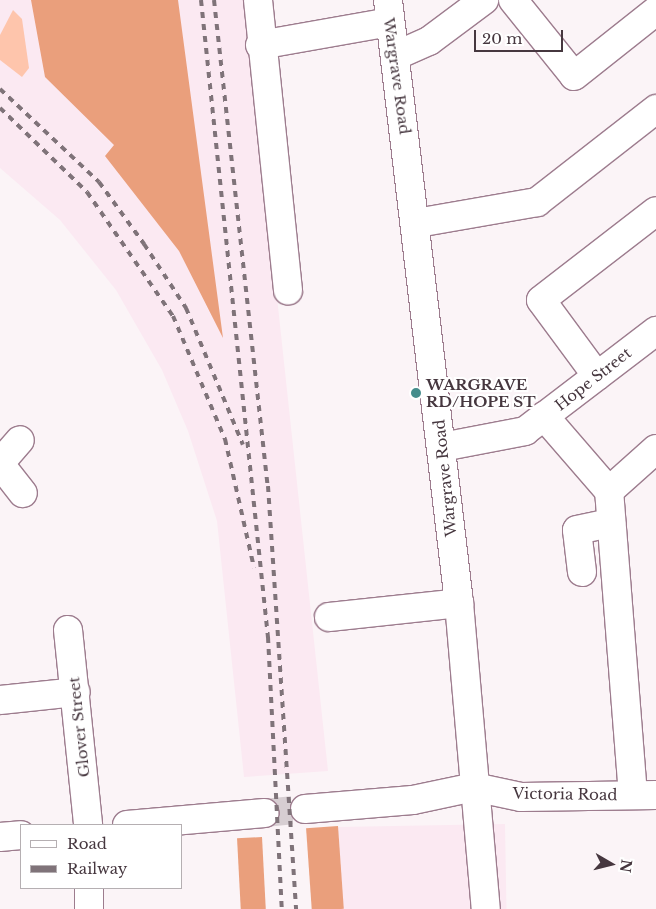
<!DOCTYPE html>
<style>
body{margin:0}
#map{position:relative;width:656px;height:909px;overflow:hidden;background:#fbf4f7;font-family:"Libre Baskerville",serif}
div>[style]{position:absolute}
.built>*{inset:0;background:#fbe9f2;transform-origin:0 0}
.green>*{inset:0;background:#fec5ac}
.forest>*{inset:0;background:#ea9f7c;transform-origin:0 0}
.minor-tunnel>*{height:28px;margin-top:-14px;transform-origin:0;background:repeating-linear-gradient(90deg,#d7ced2 0 28px,transparent 0 42px)}
.roads{filter:drop-shadow(1px 0 #9d7c8e) drop-shadow(-1px 0 #9d7c8e) drop-shadow(0 1px #9d7c8e) drop-shadow(0 -1px #9d7c8e)}
.minor>*{height:28px;margin:-14px;padding:0 14px;transform-origin:14px;border-radius:14px;background:#fff}
.rail>*{height:4px;margin-top:-2px;transform-origin:0;background:repeating-linear-gradient(90deg,#7f7379 0 6px,transparent 0 12px)}
.dots>*{width:14px;height:14px;translate:-50% -50%;box-sizing:border-box;border:2px solid #fff;border-radius:50%}
span{translate:-50% -50%;white-space:nowrap;text-align:center;line-height:1.15;-webkit-text-stroke:4px #fff;paint-order:stroke}
.street-label{font-size:15px;color:#46373f}
.poi-label{font-size:15px;color:#46373f;font-weight:700}
.left{translate:0 -50%;text-align:left}
.legend{position:absolute;left:20px;top:824px;width:162px;height:65px;box-sizing:border-box;background:#fff;border:1px solid #b5afb2;margin:0;padding:6px 9px;list-style:none;font-size:15px;color:#46373f}
.legend li{display:flex;align-items:center;gap:10px;height:25px}
.legend b{width:25px;border:1px solid #b5afb2}
.north{position:absolute;left:586px;top:839px;width:50px;height:50px;-webkit-text-stroke:4px #fff;paint-order:stroke;rotate:98deg;font-size:14px;font-weight:700;line-height:20px;text-align:center;color:#46373f}
.north::after{content:'';display:block;margin:auto;width:18px;height:22px;background:#46373f;clip-path:polygon(50% 0,100% 100%,50% 72%,0 100%)}
.scale{position:absolute;left:474px;top:30px;width:89px;height:22px;box-sizing:border-box;border:2px solid #46373f;border-top:0;padding-left:6px;font-size:15px;line-height:18px;white-space:nowrap;color:#46373f;-webkit-text-stroke:4px #fff;paint-order:stroke}
</style>
<div id="map">
<div class="built">
<div style="clip-path:polygon(0 0,245px 0,328px 771px,244px 777px,217px 521px,188px 431px,162px 370px,116px 290px,60px 220px,0 168px)"></div>
<div style="left:505px;top:824px;width:85px;height:167px;rotate:89deg"></div>
</div>
<div class="green">
<div style="clip-path:polygon(13px 10px,22px 19px,29px 68px,22px 77px,0 60px,0 35px)"></div>
</div>
<div class="forest">
<div style="clip-path:polygon(31px 0,178px 0,223px 338px,179px 251px,105px 156px,114px 145px,45px 77px)"></div>
<div style="left:338px;top:826px;width:83px;height:32px;rotate:86deg"></div>
<div style="left:262px;top:837px;width:72px;height:25px;rotate:87deg"></div>
</div>
<div class="minor-tunnel">
<div style="left:264px;top:813px;width:41px;rotate:-5.6deg"></div>
</div>
<div class="roads">
<div class="minor">
<div style="left:258px;top:0;width:292px;rotate:84.1deg"></div>
<div style="left:388px;top:0;width:607px;rotate:83.28deg"></div>
<div style="left:459px;top:603px;width:307px;rotate:85deg"></div>
<div style="left:513px;top:0;width:97px;rotate:51.2deg"></div>
<div style="left:574px;top:76px;width:105px;rotate:-38.4deg"></div>
<div style="left:260px;top:45px;width:132px;rotate:-10deg"></div>
<div style="left:395px;top:56px;width:37px;rotate:-24deg"></div>
<div style="left:429px;top:41px;width:69px;rotate:-36.7deg"></div>
<div style="left:417px;top:223px;width:122px;rotate:-9.9deg"></div>
<div style="left:537px;top:202px;width:151px;rotate:-38deg"></div>
<div style="left:597px;top:376px;width:94px;rotate:-126.4deg"></div>
<div style="left:541px;top:300px;width:145px;rotate:-37.7deg"></div>
<div style="left:544px;top:416px;width:99px;rotate:49.1deg"></div>
<div style="left:442px;top:447px;width:85px;rotate:-10.9deg"></div>
<div style="left:525px;top:431px;width:165px;rotate:-37.4deg"></div>
<div style="left:0;top:463px;width:30px;rotate:-49deg"></div>
<div style="left:0;top:464px;width:37px;rotate:52deg"></div>
<div style="left:582px;top:572px;width:42px;rotate:-96.8deg"></div>
<div style="left:577px;top:530px;width:35px;rotate:-12deg"></div>
<div style="left:329px;top:617px;width:131px;rotate:-6.1deg"></div>
<div style="left:68px;top:630px;width:196px;rotate:84.1deg"></div>
<div style="left:0;top:700px;width:76px;rotate:-6deg"></div>
<div style="left:633px;top:795px;width:305px;rotate:-94.5deg"></div>
<div style="left:609px;top:491px;width:63px;rotate:-41.8deg"></div>
<div style="left:305px;top:809px;width:108px;rotate:-4.8deg"></div>
<div style="left:413px;top:800px;width:62px;rotate:-12deg"></div>
<div style="left:474px;top:787px;width:48px;rotate:12deg"></div>
<div style="left:521px;top:797px;width:135px;rotate:-0.8deg"></div>
<div style="left:127px;top:825px;width:138px;rotate:-5deg"></div>
<div style="left:0;top:837px;width:21px;rotate:-5deg"></div>
<div style="left:89px;top:888px;width:21px;rotate:90deg"></div>
</div>
</div>
<div class="rail">
<div style="left:201px;top:0;width:641px;rotate:84deg"></div>
<div style="left:268px;top:637px;width:272px;rotate:87.1deg"></div>
<div style="left:214px;top:0;width:489px;rotate:83.7deg"></div>
<div style="left:268px;top:486px;width:424px;rotate:86.2deg"></div>
<div style="left:0;top:89px;width:136px;rotate:43.2deg"></div>
<div style="left:99px;top:182px;width:77px;rotate:54deg"></div>
<div style="left:144px;top:244px;width:77px;rotate:56.7deg"></div>
<div style="left:186px;top:308px;width:148px;rotate:67.4deg"></div>
<div style="left:0;top:108px;width:121px;rotate:44deg"></div>
<div style="left:87px;top:192px;width:151px;rotate:55.3deg"></div>
<div style="left:173px;top:316px;width:134px;rotate:67.1deg"></div>
<div style="left:225px;top:439px;width:132px;rotate:77.3deg"></div>
</div>
<div class="dots">
<div style="left:416px;top:393px;background:#458d8c"></div>
</div>
<div class="street-label">
<span style="left:397px;top:76px;rotate:82deg">Wargrave Road</span>
<span style="left:593px;top:379px;rotate:-38deg">Hope Street</span>
<span style="left:445px;top:478px;rotate:-96deg">Wargrave Road</span>
<span style="left:79px;top:727px;rotate:-96deg">Glover Street</span>
<span style="left:565px;top:794px;rotate:1deg">Victoria Road</span>
</div>
<div class="poi-label">
<span class="left" style="left:426px;top:393px">WARGRAVE<br>RD/HOPE ST</span>
</div>
<ul class="legend">
<li><b style="height:6px;background:#fff"></b>Road</li>
<li><b style="height:6px;background:#7f7379"></b>Railway</li>
</ul>
<div class="north">N</div>
<div class="scale">20 m</div>
</div>
